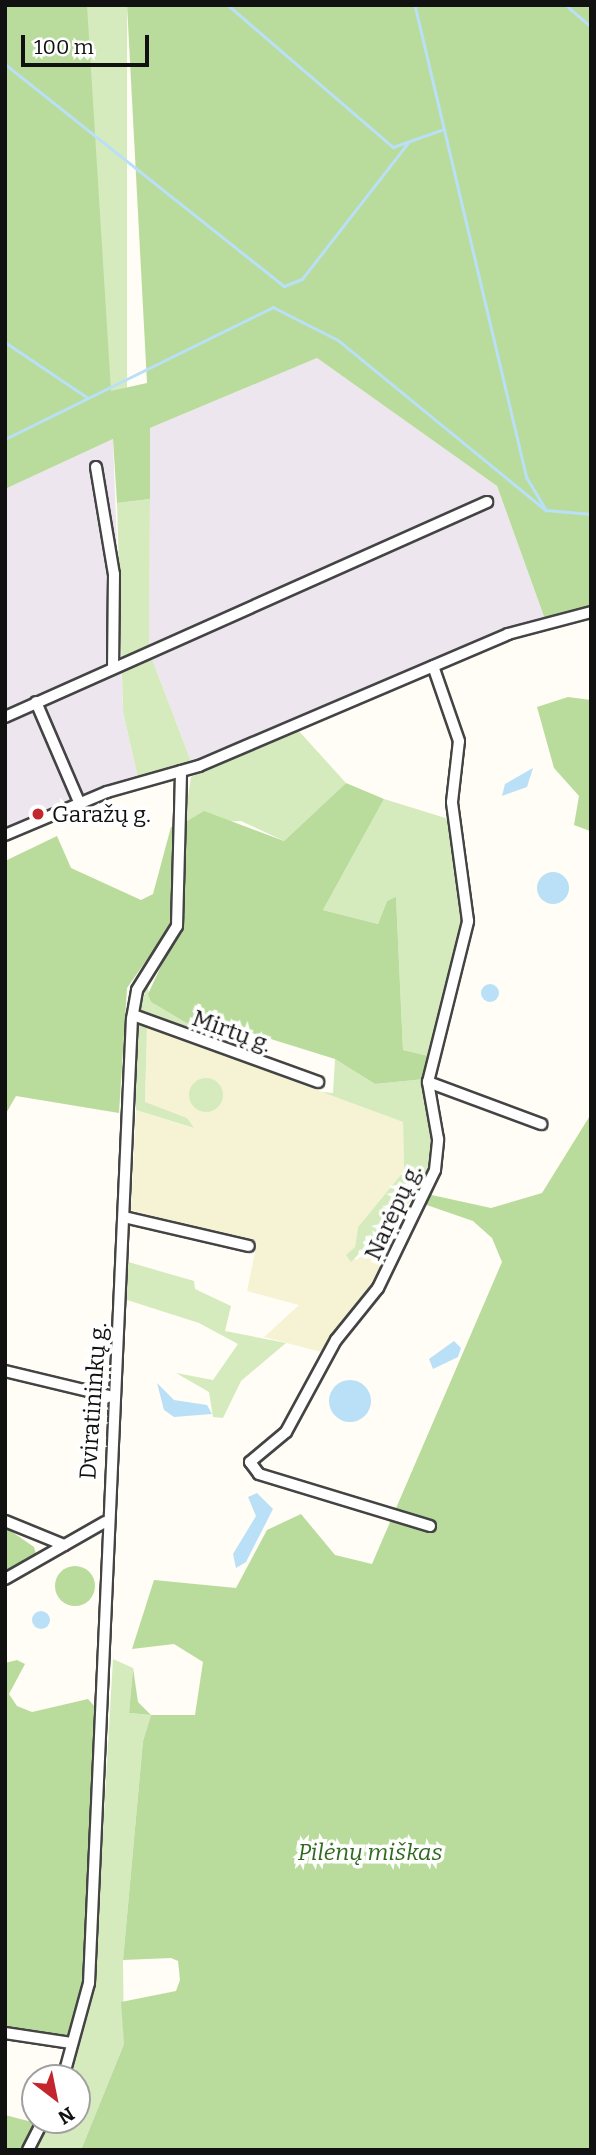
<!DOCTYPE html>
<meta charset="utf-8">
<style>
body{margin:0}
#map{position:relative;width:596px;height:2155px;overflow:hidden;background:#fffdf5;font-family:Bitter,serif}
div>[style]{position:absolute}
.industrial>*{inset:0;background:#eee6ef}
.farmland>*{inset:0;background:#f6f3d4}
.green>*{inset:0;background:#d5ebbd;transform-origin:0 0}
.round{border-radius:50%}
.forest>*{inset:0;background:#b9dc9c}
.water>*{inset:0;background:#b9e0f7}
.stream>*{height:2.5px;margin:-1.25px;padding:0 1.25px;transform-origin:1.25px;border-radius:1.25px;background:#b9e0f7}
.roads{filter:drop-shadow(2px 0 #444) drop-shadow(-2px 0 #444) drop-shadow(0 2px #444) drop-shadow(0 -2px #444)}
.minor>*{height:10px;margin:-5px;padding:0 5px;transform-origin:5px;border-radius:5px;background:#fff}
.dots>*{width:19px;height:19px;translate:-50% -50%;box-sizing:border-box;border:4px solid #fff;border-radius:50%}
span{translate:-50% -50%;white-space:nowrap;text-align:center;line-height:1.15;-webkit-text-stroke:7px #fff;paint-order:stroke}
.poi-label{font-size:23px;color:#111}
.left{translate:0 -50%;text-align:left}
.street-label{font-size:23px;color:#111}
.park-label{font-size:23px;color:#2f6b1f;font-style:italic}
.frame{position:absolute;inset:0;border:7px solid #111;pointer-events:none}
.north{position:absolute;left:21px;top:2064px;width:70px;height:70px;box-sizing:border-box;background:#fff;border:2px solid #a0a0a0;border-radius:50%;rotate:148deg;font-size:19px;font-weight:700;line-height:28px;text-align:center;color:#111}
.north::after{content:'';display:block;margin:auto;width:24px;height:32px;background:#c4262e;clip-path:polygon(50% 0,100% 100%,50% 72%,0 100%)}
.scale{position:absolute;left:21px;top:35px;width:128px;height:32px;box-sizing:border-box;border:4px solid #111;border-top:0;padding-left:9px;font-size:21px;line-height:24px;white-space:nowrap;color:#111;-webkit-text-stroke:5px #fff;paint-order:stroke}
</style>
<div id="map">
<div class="industrial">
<div style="clip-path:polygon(317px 358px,497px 486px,546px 622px,508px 628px,192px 764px,149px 651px,150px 428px)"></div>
<div style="clip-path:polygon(113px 439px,123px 712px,138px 778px,5px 830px,5px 489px)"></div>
</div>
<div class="farmland">
<div style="clip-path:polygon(147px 1026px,403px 1122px,404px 1171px,358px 1227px,355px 1247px,347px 1255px,357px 1260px,404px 1212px,377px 1279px,321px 1352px,264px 1337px,299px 1305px,247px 1291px,257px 1243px,131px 1210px,136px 1110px,193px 1128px,187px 1118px,145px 1103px)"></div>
</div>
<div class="green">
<div style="left:87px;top:5px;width:40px;height:387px"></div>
<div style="clip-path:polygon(150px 499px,149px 651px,192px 764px,138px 778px,123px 712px,117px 503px)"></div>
<div style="clip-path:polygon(297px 729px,346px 783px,284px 841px,241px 821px,184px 823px,191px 777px)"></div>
<div style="clip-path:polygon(384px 799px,452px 820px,465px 903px,463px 932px,433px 1057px,403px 1050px,396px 898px,387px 901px,378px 924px,323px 910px)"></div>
<div style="clip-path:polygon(147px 985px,151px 1002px,215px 1040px,215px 1051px,147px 1027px,145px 1102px,187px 1118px,194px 1128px,136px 1110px,135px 1027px)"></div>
<div style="clip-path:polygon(335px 1059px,375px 1084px,425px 1079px,433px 1144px,423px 1188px,351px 1262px,346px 1255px,355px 1247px,358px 1227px,404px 1171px,403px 1122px,322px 1092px,333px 1093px)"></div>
<div class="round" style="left:189px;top:1078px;width:34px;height:34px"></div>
<div style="clip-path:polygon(125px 1261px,194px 1281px,195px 1289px,231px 1306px,225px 1331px,286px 1343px,241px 1381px,223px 1418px,213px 1417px,209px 1392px,176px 1373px,213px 1380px,238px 1344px,199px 1323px,124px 1299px)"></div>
<div style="clip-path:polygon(113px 1659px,133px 1668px,129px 1713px,151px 1715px,143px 1741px,123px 1960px,124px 2044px,81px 2150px,32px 2150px,47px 2120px,77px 2120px,77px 2078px,65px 2078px,94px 1985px)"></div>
</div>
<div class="forest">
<div style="clip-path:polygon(5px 5px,87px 5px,111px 391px,147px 383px,127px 5px,591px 5px,591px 608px,546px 622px,497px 486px,317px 358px,150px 428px,150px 499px,117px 503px,113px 439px,5px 489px)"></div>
<div style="clip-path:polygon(568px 697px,591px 700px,590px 831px,574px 825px,579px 796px,554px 768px,537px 707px)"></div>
<div style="clip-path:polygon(346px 783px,384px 799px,323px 910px,378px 924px,387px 901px,396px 897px,403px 1050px,433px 1057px,425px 1079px,375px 1084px,335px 1059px,223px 1024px,215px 1040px,151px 1002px,148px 994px,185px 915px,184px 823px,204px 811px,284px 841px)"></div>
<div style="clip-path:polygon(179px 826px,175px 919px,127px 988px,119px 1113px,16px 1096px,5px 1115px,5px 861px,57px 836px,71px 868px,141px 900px,153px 894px,171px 827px)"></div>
<div style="clip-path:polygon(591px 1114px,591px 2150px,81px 2150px,124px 2044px,121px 2002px,176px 1991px,180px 1980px,178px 1961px,171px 1958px,123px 1960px,143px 1741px,151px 1715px,129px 1713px,133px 1668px,138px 1702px,151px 1715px,195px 1715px,203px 1662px,174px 1644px,132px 1649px,154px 1580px,236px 1588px,267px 1530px,301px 1514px,335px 1555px,372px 1564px,502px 1262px,492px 1238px,473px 1221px,421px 1203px,427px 1194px,491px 1208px,542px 1193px)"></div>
<div style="clip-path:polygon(5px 1527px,34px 1547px,37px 1558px,5px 1576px)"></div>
<div class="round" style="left:55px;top:1566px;width:40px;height:40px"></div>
<div style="clip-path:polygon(17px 1660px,25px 1664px,9px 1694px,17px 1706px,32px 1712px,88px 1699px,103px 1716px,89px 1983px,71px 2043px,5px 2033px,5px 1663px)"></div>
<div style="clip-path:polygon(5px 2115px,36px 2123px,24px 2150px,5px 2150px)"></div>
</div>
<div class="water">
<div style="clip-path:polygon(533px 768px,527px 787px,502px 796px,505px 784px)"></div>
<div class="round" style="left:537px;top:872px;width:32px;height:32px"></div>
<div class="round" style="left:481px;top:984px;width:18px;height:18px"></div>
<div style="clip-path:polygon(454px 1341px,461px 1348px,458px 1357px,433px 1369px,429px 1359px)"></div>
<div class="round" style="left:329px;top:1380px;width:42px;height:42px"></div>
<div style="clip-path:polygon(157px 1383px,174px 1400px,207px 1405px,212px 1414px,174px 1417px,164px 1410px)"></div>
<div style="clip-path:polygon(257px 1493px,273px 1509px,246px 1562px,236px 1568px,233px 1554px,256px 1516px,248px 1497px)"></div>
<div class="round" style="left:32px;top:1611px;width:18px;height:18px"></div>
</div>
<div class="stream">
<div style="left:228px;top:5px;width:218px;rotate:40.7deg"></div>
<div style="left:393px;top:147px;width:54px;rotate:-19.4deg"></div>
<div style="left:415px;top:5px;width:486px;rotate:76.7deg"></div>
<div style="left:527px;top:478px;width:37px;rotate:59deg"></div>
<div style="left:546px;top:510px;width:45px;rotate:5.1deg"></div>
<div style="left:566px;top:5px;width:33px;rotate:41deg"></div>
<div style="left:5px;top:64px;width:357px;rotate:38.5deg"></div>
<div style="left:284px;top:286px;width:19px;rotate:-21deg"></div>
<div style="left:302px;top:279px;width:171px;rotate:-52.1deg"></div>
<div style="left:5px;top:342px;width:99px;rotate:33.9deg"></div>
<div style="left:5px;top:439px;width:299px;rotate:-26.2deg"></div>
<div style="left:273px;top:307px;width:73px;rotate:26.9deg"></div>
<div style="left:338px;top:340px;width:269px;rotate:39.3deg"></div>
</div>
<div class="roads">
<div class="minor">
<div style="left:96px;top:467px;width:109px;rotate:80.5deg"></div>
<div style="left:114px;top:574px;width:91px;rotate:90.6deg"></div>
<div style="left:36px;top:702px;width:109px;rotate:66.7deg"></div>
<div style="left:5px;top:717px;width:528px;rotate:-24.04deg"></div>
<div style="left:5px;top:835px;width:111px;rotate:-22.9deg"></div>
<div style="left:107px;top:792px;width:96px;rotate:-15.8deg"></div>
<div style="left:199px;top:766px;width:336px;rotate:-23.1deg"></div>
<div style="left:508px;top:634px;width:86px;rotate:-14.8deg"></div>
<div style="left:133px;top:1015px;width:197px;rotate:19.9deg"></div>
<div style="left:428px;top:1082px;width:121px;rotate:20.4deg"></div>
<div style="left:124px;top:1217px;width:128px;rotate:13.1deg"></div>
<div style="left:5px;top:1371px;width:111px;rotate:13.5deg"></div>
<div style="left:5px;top:1521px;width:64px;rotate:22.1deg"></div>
<div style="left:430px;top:1526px;width:179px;rotate:-163.1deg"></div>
<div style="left:259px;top:1474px;width:15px;rotate:-127deg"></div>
<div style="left:250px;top:1462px;width:47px;rotate:-39.8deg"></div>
<div style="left:286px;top:1432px;width:105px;rotate:-61.5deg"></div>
<div style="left:336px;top:1340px;width:67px;rotate:-51.1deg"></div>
<div style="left:378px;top:1288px;width:131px;rotate:-64.2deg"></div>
<div style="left:435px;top:1170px;width:31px;rotate:-84deg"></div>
<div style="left:438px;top:1139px;width:58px;rotate:-100deg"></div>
<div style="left:428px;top:1082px;width:166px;rotate:-76deg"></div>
<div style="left:468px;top:921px;width:120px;rotate:-97.7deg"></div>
<div style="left:452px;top:802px;width:61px;rotate:-83.5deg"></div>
<div style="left:459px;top:741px;width:79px;rotate:-109.1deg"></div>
<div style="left:5px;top:1579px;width:115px;rotate:-29.7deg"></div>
<div style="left:5px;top:2033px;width:67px;rotate:8.6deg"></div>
<div style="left:63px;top:2078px;width:98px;rotate:-74.7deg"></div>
<div style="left:89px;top:1983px;width:965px;rotate:-87.45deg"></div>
<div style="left:132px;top:1019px;width:29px;rotate:-80deg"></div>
<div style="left:137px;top:990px;width:75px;rotate:-58deg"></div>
<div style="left:177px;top:926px;width:155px;rotate:-88.5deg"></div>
<div style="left:28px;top:2150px;width:34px;rotate:-63deg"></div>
</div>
</div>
<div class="dots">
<div style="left:38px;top:814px;background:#c4262e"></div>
</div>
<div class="poi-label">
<span class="left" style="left:52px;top:814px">Garažų g.</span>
</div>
<div class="street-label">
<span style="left:232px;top:1031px;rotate:20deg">Mirtų g.</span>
<span style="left:393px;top:1212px;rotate:-65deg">Narėpų g.</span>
<span style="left:93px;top:1401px;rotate:-86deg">Dviratininkų g.</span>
</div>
<div class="park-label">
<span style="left:370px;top:1852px">Pilėnų miškas</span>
</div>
<div class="frame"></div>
<div class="north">N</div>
<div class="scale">100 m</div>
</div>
